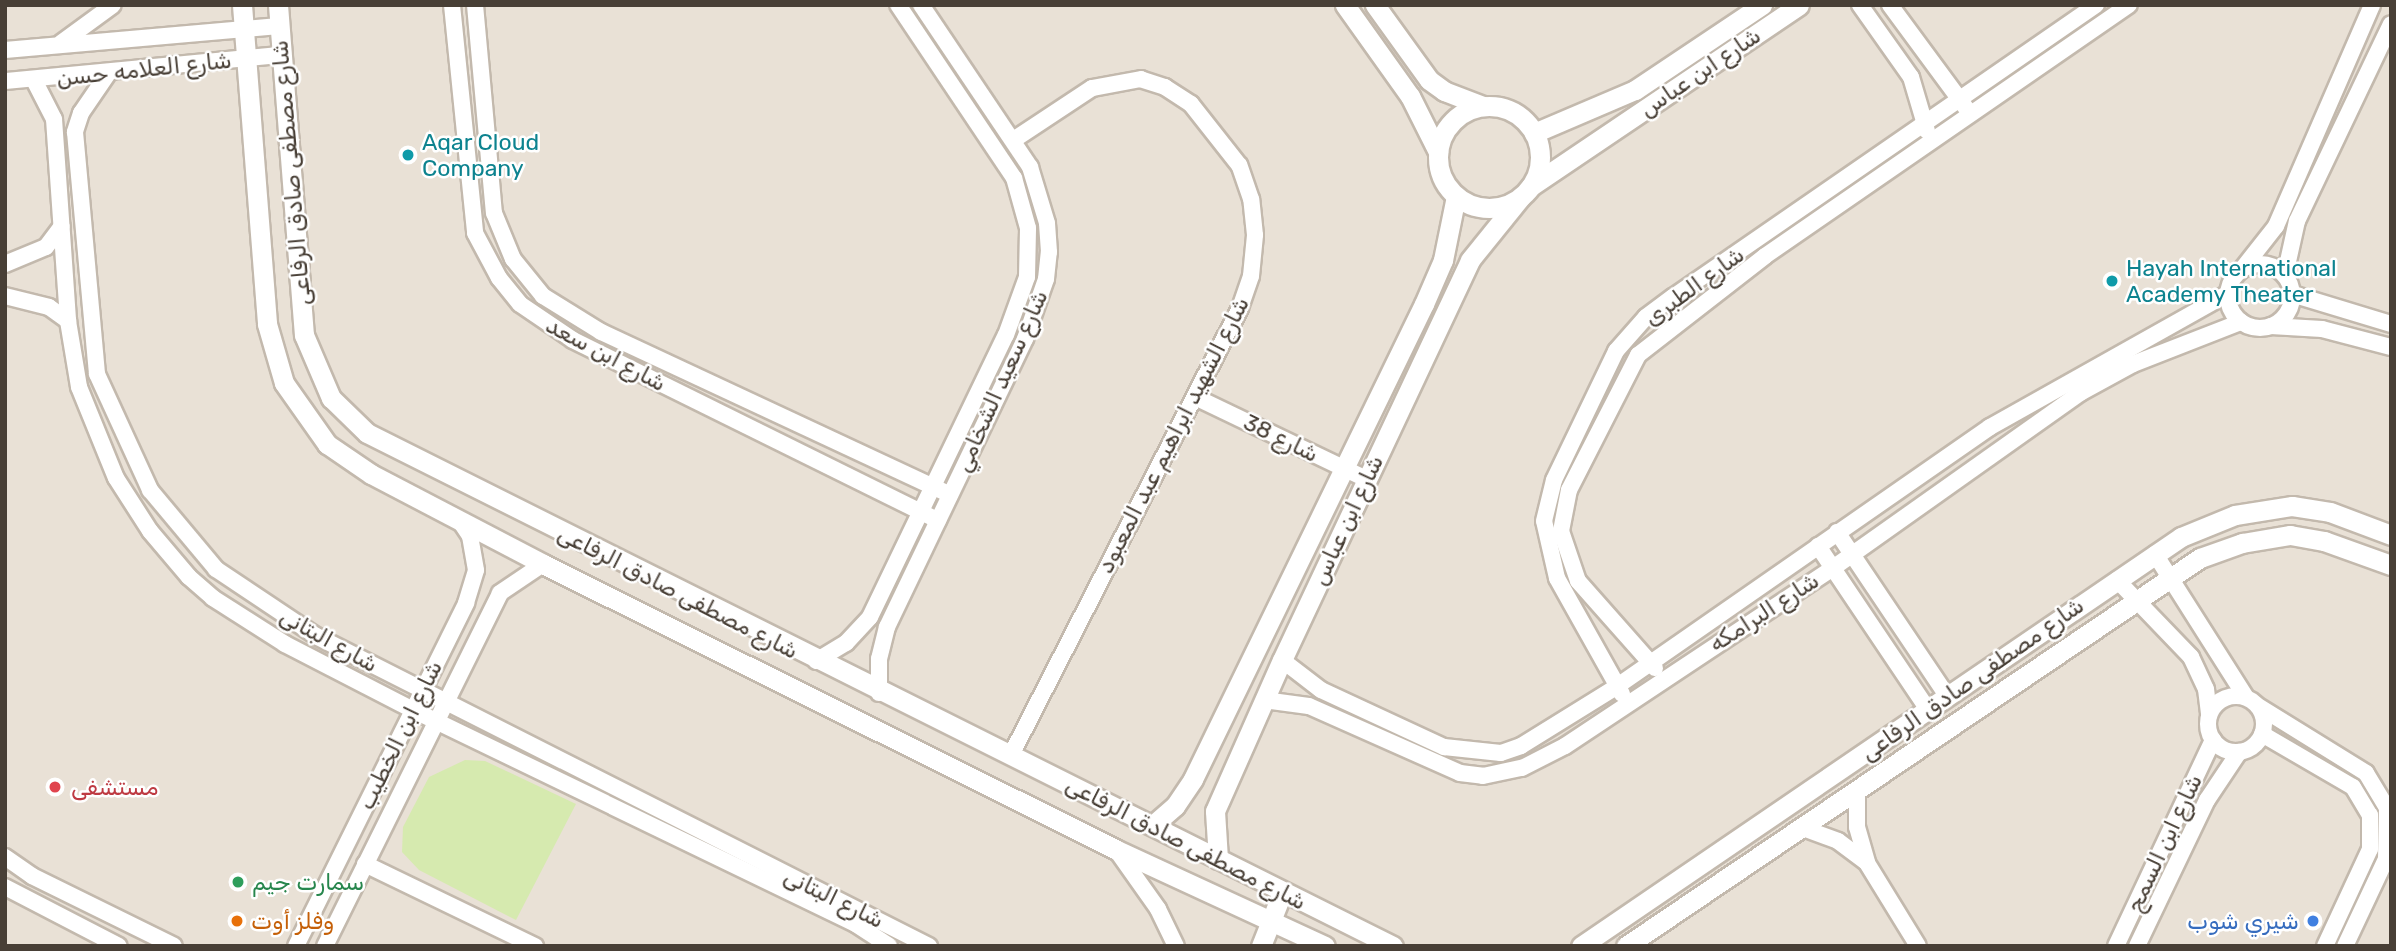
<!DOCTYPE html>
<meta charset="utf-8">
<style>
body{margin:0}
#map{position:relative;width:2396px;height:951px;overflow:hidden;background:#f5efe8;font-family:Rubik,"Noto Sans Arabic",sans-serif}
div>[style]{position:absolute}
.residential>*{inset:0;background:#e9e1d6;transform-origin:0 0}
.green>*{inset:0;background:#d6eaaf}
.roads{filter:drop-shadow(2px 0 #c3b9ad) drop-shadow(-2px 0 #c3b9ad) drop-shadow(0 2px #c3b9ad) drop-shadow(0 -2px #c3b9ad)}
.minor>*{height:16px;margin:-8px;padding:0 8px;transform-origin:8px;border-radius:8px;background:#fff}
.minor>.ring{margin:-8px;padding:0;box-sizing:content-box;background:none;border:16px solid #fff;border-radius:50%}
.tertiary>*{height:19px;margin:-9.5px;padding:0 9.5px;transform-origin:9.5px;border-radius:9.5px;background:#fff}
.tertiary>.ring{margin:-9.5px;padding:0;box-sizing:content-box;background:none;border:19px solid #fff;border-radius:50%}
.dots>*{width:19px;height:19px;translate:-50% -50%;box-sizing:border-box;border:4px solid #fff;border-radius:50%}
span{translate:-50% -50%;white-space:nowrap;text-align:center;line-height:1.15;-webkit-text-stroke:5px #fff;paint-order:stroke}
.street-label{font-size:23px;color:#483f36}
.culture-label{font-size:23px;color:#0d838f}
.left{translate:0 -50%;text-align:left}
.health-label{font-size:23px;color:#be3a42}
.leisure-label{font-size:23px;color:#27864d}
.food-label{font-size:23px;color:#c56008}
.shop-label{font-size:23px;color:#366cbe}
.right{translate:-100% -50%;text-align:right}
.frame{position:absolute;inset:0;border:7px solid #483f36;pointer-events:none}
</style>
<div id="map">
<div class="residential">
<div style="left:5px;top:5px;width:2386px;height:941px"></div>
</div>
<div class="green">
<div style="clip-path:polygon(465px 760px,485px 761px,576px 804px,516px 920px,419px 870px,402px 852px,403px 827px,429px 777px)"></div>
</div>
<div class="roads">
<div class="minor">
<div style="left:452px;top:5px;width:229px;rotate:84.2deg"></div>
<div style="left:475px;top:233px;width:51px;rotate:61.9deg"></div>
<div style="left:499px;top:278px;width:33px;rotate:51deg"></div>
<div style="left:520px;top:304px;width:64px;rotate:34.2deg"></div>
<div style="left:573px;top:340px;width:407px;rotate:26.3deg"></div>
<div style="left:475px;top:5px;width:209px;rotate:84.8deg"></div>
<div style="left:494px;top:213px;width:50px;rotate:67.6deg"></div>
<div style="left:513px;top:259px;width:48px;rotate:51deg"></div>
<div style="left:543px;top:296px;width:68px;rotate:31.8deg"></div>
<div style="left:601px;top:332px;width:385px;rotate:25deg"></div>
<div style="left:1860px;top:5px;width:88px;rotate:54.7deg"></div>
<div style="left:1911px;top:77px;width:56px;rotate:73.5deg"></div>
<div style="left:1890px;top:5px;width:128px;rotate:53.6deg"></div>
<div style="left:61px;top:43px;width:64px;rotate:-36.2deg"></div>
<div style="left:5px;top:50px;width:275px;rotate:-5deg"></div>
<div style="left:107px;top:75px;width:46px;rotate:124.4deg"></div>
<div style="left:81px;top:113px;width:20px;rotate:108deg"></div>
<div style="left:75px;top:132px;width:243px;rotate:84.8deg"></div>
<div style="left:97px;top:374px;width:128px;rotate:65.4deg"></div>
<div style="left:150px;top:490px;width:103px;rotate:50.1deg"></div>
<div style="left:216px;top:569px;width:120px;rotate:33.8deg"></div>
<div style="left:316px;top:636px;width:687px;rotate:26.83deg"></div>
<div style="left:34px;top:80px;width:44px;rotate:62.9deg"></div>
<div style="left:54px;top:119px;width:202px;rotate:86deg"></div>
<div style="left:68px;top:321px;width:67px;rotate:80.5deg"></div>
<div style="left:79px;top:387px;width:98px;rotate:67.9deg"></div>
<div style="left:116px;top:478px;width:63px;rotate:57.3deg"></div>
<div style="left:150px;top:531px;width:60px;rotate:49.7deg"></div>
<div style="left:189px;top:577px;width:32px;rotate:41deg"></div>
<div style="left:213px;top:598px;width:85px;rotate:32.6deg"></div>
<div style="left:285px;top:644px;width:144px;rotate:27.3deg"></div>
<div style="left:413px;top:710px;width:493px;rotate:25.8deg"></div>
<div style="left:857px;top:925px;width:38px;rotate:33deg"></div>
<div style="left:5px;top:81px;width:278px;rotate:-5.4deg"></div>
<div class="ring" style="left:2228px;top:264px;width:48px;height:48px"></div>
<div style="left:5px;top:264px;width:44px;rotate:-22.5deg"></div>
<div style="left:46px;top:247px;width:26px;rotate:-53deg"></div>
<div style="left:2243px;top:268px;width:53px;rotate:-51.8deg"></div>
<div style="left:2276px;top:226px;width:241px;rotate:-66.5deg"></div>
<div style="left:2285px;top:275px;width:55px;rotate:-77.5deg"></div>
<div style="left:2297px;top:221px;width:218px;rotate:-64.5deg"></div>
<div style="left:2292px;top:294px;width:103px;rotate:16.9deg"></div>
<div style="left:5px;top:296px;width:45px;rotate:14deg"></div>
<div style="left:49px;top:307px;width:24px;rotate:36deg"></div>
<div style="left:2271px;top:326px;width:51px;rotate:3.4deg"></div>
<div style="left:2322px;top:329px;width:71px;rotate:14.6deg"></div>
<div style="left:1195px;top:397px;width:190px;rotate:25.6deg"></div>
<div style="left:1837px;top:532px;width:197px;rotate:56.1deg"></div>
<div style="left:1818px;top:546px;width:197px;rotate:56.1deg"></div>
<div style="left:2155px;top:554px;width:168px;rotate:57.6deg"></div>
<div style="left:2117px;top:580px;width:107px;rotate:46.1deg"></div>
<div style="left:2191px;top:657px;width:35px;rotate:65deg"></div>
<div style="left:2206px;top:689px;width:26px;rotate:83deg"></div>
<div style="left:1282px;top:660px;width:49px;rotate:37.6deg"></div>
<div style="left:1321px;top:690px;width:136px;rotate:24.9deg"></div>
<div style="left:1444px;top:747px;width:57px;rotate:6deg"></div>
<div style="left:1501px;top:753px;width:21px;rotate:-19deg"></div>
<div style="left:1521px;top:746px;width:112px;rotate:-31.8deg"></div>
<div style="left:1616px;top:687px;width:455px;rotate:-34.8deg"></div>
<div style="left:1990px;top:427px;width:272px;rotate:-29.3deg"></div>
<div style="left:816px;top:661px;width:35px;rotate:-31deg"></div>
<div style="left:846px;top:643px;width:35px;rotate:-47deg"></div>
<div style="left:870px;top:617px;width:313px;rotate:-64.3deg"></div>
<div style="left:1006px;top:335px;width:62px;rotate:-70.1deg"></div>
<div style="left:1027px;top:277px;width:49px;rotate:-88.8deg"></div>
<div style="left:1028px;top:228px;width:52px;rotate:-105.6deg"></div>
<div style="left:1014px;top:178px;width:208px;rotate:-123.8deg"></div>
<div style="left:1655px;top:668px;width:116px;rotate:-131.5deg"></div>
<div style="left:1578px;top:581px;width:53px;rotate:-108.8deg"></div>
<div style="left:1561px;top:531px;width:42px;rotate:-79deg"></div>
<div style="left:1569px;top:490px;width:152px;rotate:-62.9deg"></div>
<div style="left:1638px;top:355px;width:161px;rotate:-37.9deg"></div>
<div style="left:1765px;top:256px;width:442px;rotate:-34.6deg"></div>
<div style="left:879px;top:693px;width:34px;rotate:-90deg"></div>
<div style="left:879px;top:659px;width:33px;rotate:-76deg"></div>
<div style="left:887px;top:627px;width:319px;rotate:-64.4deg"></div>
<div style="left:1025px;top:339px;width:64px;rotate:-70.7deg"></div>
<div style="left:1046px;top:279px;width:27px;rotate:-84deg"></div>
<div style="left:1049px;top:252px;width:29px;rotate:-94deg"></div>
<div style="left:1047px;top:223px;width:59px;rotate:-106.9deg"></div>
<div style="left:1030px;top:167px;width:195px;rotate:-123.9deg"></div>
<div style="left:1622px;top:694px;width:133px;rotate:-119.3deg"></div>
<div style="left:1557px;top:578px;width:58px;rotate:-102.8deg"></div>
<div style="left:1544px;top:521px;width:42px;rotate:-76.3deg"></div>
<div style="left:1554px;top:480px;width:143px;rotate:-64.3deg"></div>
<div style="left:1616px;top:351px;width:45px;rotate:-48.6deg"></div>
<div style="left:1646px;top:317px;width:34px;rotate:-37deg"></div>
<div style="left:1673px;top:297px;width:514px;rotate:-34.62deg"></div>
<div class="ring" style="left:2208px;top:696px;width:40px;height:40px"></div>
<div style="left:1264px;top:700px;width:45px;rotate:7.6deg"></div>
<div style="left:1309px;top:706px;width:165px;rotate:23.9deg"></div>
<div style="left:1460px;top:773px;width:23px;rotate:7deg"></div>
<div style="left:1483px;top:776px;width:40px;rotate:-12deg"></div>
<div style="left:1522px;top:768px;width:48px;rotate:-27.1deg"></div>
<div style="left:1565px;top:746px;width:322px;rotate:-33.6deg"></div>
<div style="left:1833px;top:568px;width:303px;rotate:-35.3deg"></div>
<div style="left:2080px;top:393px;width:60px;rotate:-28.7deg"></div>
<div style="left:2133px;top:364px;width:116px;rotate:-21.3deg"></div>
<div style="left:2258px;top:706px;width:127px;rotate:31.8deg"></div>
<div style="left:2366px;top:773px;width:41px;rotate:59deg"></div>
<div style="left:2387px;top:808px;width:51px;rotate:91.1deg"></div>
<div style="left:2386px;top:859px;width:96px;rotate:115.2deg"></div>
<div style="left:2262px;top:734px;width:105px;rotate:30.2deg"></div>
<div style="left:2353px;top:787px;width:33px;rotate:59deg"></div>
<div style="left:2370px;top:815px;width:34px;rotate:90deg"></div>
<div style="left:2370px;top:849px;width:107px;rotate:114.9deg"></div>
<div style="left:1011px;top:755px;width:502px;rotate:-62.87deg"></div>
<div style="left:1240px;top:308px;width:34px;rotate:-71deg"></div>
<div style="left:1251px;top:276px;width:41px;rotate:-84.4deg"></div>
<div style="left:1255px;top:235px;width:36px;rotate:-96deg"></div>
<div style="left:1251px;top:199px;width:36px;rotate:-109deg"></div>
<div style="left:1239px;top:165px;width:78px;rotate:-128.2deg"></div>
<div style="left:1191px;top:104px;width:31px;rotate:-147deg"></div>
<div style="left:1165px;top:87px;width:25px;rotate:-162deg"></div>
<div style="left:1141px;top:79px;width:50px;rotate:169.6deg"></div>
<div style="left:1092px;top:88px;width:92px;rotate:146.5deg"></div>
<div style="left:1857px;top:793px;width:34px;rotate:90deg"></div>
<div style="left:1857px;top:827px;width:37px;rotate:74deg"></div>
<div style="left:1867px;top:863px;width:97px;rotate:58.4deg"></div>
<div style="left:1803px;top:828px;width:37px;rotate:20deg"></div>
<div style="left:1838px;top:841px;width:34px;rotate:37deg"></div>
<div style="left:1117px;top:851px;width:71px;rotate:54.7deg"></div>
<div style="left:1158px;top:909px;width:41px;rotate:64.1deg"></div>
<div style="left:5px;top:857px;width:33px;rotate:35deg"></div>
<div style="left:32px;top:876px;width:158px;rotate:26.2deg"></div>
<div style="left:365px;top:864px;width:189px;rotate:25.8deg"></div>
<div style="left:5px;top:887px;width:128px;rotate:27.4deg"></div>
<div style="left:296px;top:946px;width:383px;rotate:-63.6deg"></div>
<div style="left:466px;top:603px;width:34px;rotate:-73deg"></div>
<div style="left:476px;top:570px;width:35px;rotate:-100deg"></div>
<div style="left:470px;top:536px;width:18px;rotate:-124deg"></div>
<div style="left:325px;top:946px;width:394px;rotate:-63.6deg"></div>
<div style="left:500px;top:593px;width:52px;rotate:-34deg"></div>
<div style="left:2116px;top:946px;width:228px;rotate:-64.8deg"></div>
<div style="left:2137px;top:946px;width:162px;rotate:-64.4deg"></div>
<div style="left:2207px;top:800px;width:58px;rotate:-56.3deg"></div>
</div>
<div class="tertiary">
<div style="left:242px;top:5px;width:320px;rotate:85.5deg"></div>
<div style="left:267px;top:324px;width:61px;rotate:73.9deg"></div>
<div style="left:284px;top:383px;width:75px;rotate:54.8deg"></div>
<div style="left:327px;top:444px;width:53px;rotate:34.3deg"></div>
<div style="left:371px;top:474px;width:194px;rotate:27.6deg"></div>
<div style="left:543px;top:564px;width:639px;rotate:26.48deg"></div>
<div style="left:1115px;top:849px;width:231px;rotate:24.8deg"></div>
<div style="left:278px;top:5px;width:331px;rotate:85.5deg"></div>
<div style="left:304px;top:335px;width:69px;rotate:66.8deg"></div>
<div style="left:331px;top:398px;width:50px;rotate:44.2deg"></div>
<div style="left:367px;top:433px;width:1147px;rotate:26.57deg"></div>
<div style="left:1345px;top:5px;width:112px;rotate:54.5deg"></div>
<div style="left:1410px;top:96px;width:63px;rotate:63.4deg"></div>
<div style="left:1375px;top:5px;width:92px;rotate:54.2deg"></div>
<div style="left:1429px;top:80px;width:19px;rotate:36deg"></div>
<div style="left:1444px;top:91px;width:42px;rotate:21deg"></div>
<div class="ring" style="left:1438px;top:106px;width:83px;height:83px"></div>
<div style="left:1534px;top:133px;width:110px;rotate:-23.1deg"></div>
<div style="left:1635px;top:90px;width:153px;rotate:-33.8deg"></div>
<div style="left:1531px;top:186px;width:323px;rotate:-34deg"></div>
<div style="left:1153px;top:825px;width:29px;rotate:-41deg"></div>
<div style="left:1175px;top:806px;width:32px;rotate:-56deg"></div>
<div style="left:1193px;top:779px;width:528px;rotate:-64.07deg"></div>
<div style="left:1424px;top:304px;width:48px;rotate:-66.6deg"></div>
<div style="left:1443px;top:260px;width:65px;rotate:-78.5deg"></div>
<div style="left:1218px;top:859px;width:48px;rotate:-93.6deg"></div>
<div style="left:1215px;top:811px;width:165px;rotate:-66.1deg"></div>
<div style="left:1282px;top:660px;width:442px;rotate:-64.8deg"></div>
<div style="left:1470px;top:260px;width:80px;rotate:-51.1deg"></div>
<div style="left:1261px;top:946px;width:57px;rotate:-68.4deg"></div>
<div style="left:1581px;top:946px;width:726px;rotate:-34.28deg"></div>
<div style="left:2181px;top:537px;width:58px;rotate:-22.2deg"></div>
<div style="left:2235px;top:515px;width:58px;rotate:-9deg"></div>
<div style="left:2292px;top:506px;width:38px;rotate:9deg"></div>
<div style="left:2330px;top:512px;width:65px;rotate:20.7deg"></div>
<div style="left:1626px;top:946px;width:693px;rotate:-34.06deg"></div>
<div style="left:2200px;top:558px;width:45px;rotate:-19.7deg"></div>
<div style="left:2242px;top:543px;width:49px;rotate:-9.5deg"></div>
<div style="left:2290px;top:535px;width:35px;rotate:10deg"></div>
<div style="left:2324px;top:541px;width:71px;rotate:19.7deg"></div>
</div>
</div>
<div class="dots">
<div style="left:408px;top:155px;background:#0f9aa8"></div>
<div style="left:2112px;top:281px;background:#0f9aa8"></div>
<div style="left:55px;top:787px;background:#e0444e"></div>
<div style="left:238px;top:882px;background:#2e9e5b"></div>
<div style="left:237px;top:921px;background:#e8710a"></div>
<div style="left:2313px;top:921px;background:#3f7fe0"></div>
</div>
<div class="street-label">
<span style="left:144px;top:69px;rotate:-6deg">شارع العلامه حسن</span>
<span style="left:1700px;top:72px;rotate:-34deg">شارع ابن عباس</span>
<span style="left:291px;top:173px;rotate:-95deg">شارع مصطفى صادق الرفاعى</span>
<span style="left:1694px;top:286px;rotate:-36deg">شارع الطبرى</span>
<span style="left:606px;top:354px;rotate:28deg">شارع ابن سعد</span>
<span style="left:1001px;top:381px;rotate:-66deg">شارع سعيد الشخامي</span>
<span style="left:1173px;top:435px;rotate:-63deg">شارع الشهيد ابراهيم عبد المعبود</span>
<span style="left:1281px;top:438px;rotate:26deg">شارع 38</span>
<span style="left:1347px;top:520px;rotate:-65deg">شارع ابن عباس</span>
<span style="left:678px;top:592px;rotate:27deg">شارع مصطفى صادق الرفاعى</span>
<span style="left:1764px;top:612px;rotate:-33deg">شارع البرامكه</span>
<span style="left:329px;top:640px;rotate:29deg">شارع البتانى</span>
<span style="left:1972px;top:679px;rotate:-35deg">شارع مصطفى صادق الرفاعى</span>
<span style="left:400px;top:735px;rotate:-64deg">شارع ابن الخطيب</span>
<span style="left:1186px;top:843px;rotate:27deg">شارع مصطفى صادق الرفاعى</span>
<span style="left:2164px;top:843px;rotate:-65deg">شارع ابن السمح</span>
<span style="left:834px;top:898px;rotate:26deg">شارع البتانى</span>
</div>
<div class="culture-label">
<span class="left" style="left:422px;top:155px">Aqar Cloud<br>Company</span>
<span class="left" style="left:2126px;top:281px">Hayah International<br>Academy Theater</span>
</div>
<div class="health-label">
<span class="left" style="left:71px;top:787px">مستشفى</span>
</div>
<div class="leisure-label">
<span class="left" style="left:252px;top:882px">سمارت جيم</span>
</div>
<div class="food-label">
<span class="left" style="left:251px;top:921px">وفلز أوت</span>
</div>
<div class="shop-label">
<span class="right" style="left:2299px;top:921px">شيري شوب</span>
</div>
<div class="frame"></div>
</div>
